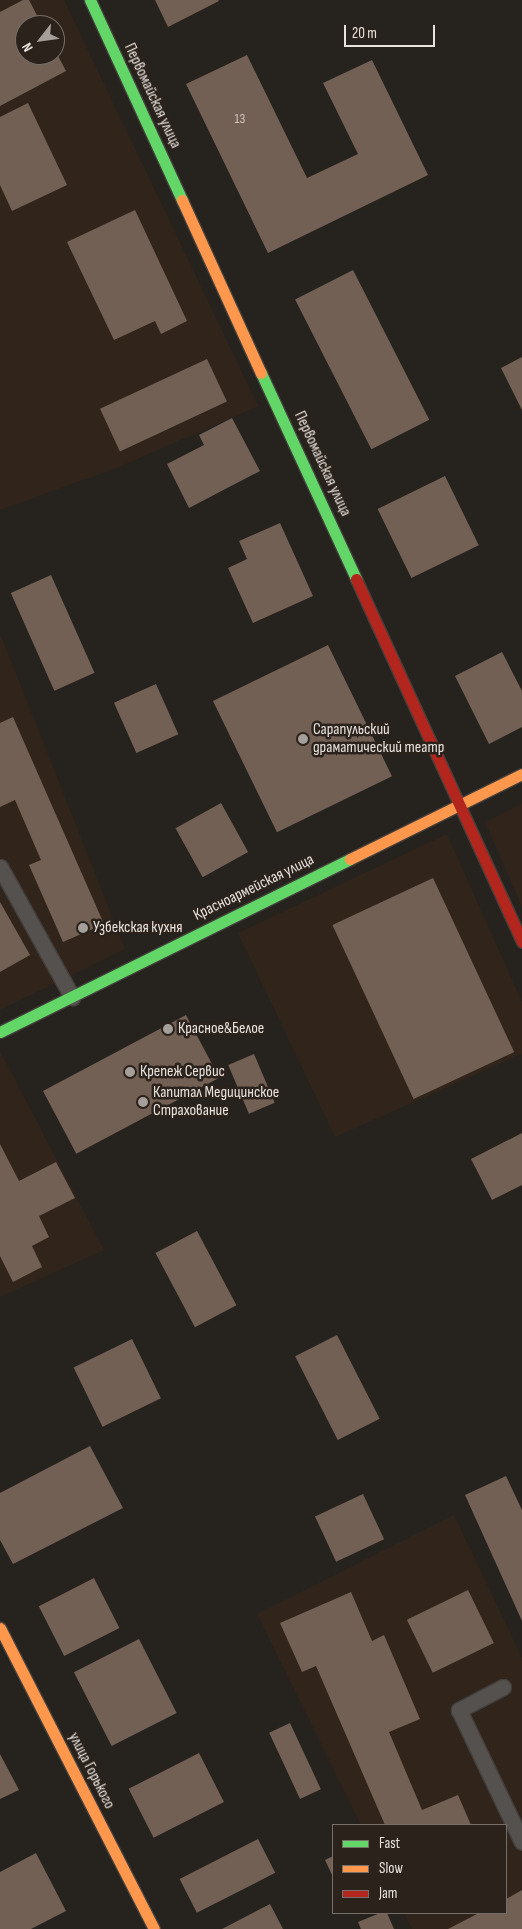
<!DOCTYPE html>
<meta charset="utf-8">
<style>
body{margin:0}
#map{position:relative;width:522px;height:1929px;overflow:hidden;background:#26221e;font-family:"Sofia Sans Condensed",sans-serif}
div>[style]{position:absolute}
.built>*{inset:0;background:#31251b}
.building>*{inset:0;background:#736054;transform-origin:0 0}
.roads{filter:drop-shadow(1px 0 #433f3c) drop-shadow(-1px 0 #433f3c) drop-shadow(0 1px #433f3c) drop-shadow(0 -1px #433f3c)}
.lane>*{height:15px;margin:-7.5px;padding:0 7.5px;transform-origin:7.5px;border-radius:7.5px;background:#54514e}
.fast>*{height:11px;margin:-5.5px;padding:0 5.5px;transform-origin:5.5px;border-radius:5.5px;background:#63d668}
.slow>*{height:11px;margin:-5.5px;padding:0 5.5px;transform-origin:5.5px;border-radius:5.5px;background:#ff974d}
.jam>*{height:11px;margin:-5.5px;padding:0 5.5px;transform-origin:5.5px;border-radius:5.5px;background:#b3261e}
.dots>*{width:14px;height:14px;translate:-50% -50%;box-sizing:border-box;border:2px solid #2a221b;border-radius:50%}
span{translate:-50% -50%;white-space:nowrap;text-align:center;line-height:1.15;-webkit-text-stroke:5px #2a221b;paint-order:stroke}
.number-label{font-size:14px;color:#ccc2bc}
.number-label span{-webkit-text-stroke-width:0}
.street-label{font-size:16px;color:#e9e3de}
.poi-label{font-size:16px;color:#e9e3de}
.left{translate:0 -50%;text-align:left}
.legend{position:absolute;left:332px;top:1824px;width:175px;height:90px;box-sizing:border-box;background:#2a221b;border:1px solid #766f69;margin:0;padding:6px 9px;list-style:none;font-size:15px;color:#e9e3de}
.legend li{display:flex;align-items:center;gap:10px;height:25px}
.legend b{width:25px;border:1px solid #766f69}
.north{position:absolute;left:15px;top:15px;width:50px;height:50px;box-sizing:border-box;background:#2a221b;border:1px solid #766f69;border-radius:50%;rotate:240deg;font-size:14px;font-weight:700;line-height:20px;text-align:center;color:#e9e3de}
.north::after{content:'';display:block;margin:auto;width:18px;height:22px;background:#a59f9b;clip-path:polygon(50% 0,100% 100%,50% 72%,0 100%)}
.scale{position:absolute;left:344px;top:25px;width:91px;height:22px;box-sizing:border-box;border:2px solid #e9e3de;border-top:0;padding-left:6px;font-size:15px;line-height:18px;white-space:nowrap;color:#e9e3de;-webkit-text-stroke:4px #2a221b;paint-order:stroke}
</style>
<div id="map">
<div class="built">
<div style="clip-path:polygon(evenodd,0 0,64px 0,258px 406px,119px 467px,0 510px,0 0,25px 25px,55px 25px,55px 55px,25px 55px,25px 25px)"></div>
<div style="clip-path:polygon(1px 636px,125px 949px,0 1010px,0 637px)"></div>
<div style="clip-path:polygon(522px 804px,522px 907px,485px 822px)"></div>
<div style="clip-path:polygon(447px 834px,522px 1002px,522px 1054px,335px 1137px,238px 933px)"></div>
<div style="clip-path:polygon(0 1051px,104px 1250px,0 1297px)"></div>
<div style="clip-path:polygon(454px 1515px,522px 1658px,522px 1929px,412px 1929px,404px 1913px,506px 1913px,506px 1825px,361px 1825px,257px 1614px)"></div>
</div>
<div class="building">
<div style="clip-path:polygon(23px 0,29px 0,42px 25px,25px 25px,25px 55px,55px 55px,55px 50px,66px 71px,0 106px,0 12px)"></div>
<div style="clip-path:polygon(155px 0,218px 0,219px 1px,168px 27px)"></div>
<div style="clip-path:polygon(247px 55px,307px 178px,358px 154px,323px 83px,372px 60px,428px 175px,268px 253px,186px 84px)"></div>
<div style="clip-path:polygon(28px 103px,67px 185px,12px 211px,0 185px,0 117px)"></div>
<div style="clip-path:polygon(135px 210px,187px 321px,161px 334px,155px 321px,114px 340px,67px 242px)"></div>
<div style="left:353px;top:270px;width:168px;height:65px;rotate:63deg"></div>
<div style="clip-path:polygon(522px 357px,522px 410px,501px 368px)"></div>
<div style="left:207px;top:359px;width:47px;height:118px;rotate:65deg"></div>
<div style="clip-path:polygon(232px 418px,260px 471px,189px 508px,167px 464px,204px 445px,199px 435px)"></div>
<div style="left:445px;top:476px;width:77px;height:75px;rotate:64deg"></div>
<div style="clip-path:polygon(280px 523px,313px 596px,253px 623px,228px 568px,247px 559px,239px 541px)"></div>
<div style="left:51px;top:575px;width:107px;height:44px;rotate:66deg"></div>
<div style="left:328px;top:645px;width:146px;height:128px;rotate:64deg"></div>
<div style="clip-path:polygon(502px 652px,522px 691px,522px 727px,489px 744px,455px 676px)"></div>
<div style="left:156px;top:684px;width:55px;height:46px;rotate:66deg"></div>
<div style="clip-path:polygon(13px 717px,104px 924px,63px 942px,29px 865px,41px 860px,15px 800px,0 807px,0 723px)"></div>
<div style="left:221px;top:803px;width:56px;height:52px;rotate:61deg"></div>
<div style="left:433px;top:878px;width:192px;height:111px;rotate:65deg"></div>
<div style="clip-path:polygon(0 902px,30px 955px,0 972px)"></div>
<div style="left:186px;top:1015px;width:71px;height:162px;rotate:62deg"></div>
<div style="left:254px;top:1054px;width:53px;height:28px;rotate:67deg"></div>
<div style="clip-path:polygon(522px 1133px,522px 1185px,492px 1200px,471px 1159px)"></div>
<div style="clip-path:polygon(0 1144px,19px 1181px,56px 1162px,75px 1198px,39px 1216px,49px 1237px,32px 1246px,42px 1267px,13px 1282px,0 1256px)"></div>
<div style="left:197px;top:1231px;width:84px;height:47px;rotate:62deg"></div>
<div style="left:337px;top:1335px;width:94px;height:47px;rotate:63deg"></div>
<div style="left:132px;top:1339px;width:66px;height:65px;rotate:64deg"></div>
<div style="clip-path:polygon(90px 1446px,123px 1508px,13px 1564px,0 1540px,0 1493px)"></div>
<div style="clip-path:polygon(506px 1476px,522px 1510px,522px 1621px,465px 1495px)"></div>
<div style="left:363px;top:1494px;width:50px;height:53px;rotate:65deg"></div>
<div style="left:94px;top:1578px;width:56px;height:62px;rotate:63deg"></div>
<div style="left:468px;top:1590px;width:59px;height:68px;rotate:64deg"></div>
<div style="clip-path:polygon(351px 1592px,372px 1641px,384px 1635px,420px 1719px,389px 1732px,422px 1810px,458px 1795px,471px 1825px,385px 1825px,316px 1666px,302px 1672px,280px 1623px)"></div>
<div style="left:139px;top:1639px;width:83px;height:73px;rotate:63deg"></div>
<div style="left:290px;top:1723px;width:73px;height:23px;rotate:65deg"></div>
<div style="left:199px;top:1753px;width:55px;height:79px;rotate:63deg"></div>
<div style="clip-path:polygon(0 1754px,19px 1790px,0 1799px)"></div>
<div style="left:258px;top:1839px;width:38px;height:88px;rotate:63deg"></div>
<div style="clip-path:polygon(36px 1853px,66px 1911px,31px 1929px,0 1929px,0 1872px)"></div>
<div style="clip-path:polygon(333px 1856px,333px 1877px,325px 1860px)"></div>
<div style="clip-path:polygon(522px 1890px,522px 1929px,448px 1929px,479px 1913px,506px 1913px,506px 1899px)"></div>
<div style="clip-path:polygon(270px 1904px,283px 1929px,222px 1929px)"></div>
<div style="clip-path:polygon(380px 1913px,387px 1913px,394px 1929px,361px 1929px,358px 1922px)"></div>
</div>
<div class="roads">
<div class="lane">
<div style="left:0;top:867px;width:149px;rotate:61deg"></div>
<div style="left:503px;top:1687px;width:50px;rotate:152.4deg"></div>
<div style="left:459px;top:1710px;width:146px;rotate:64.5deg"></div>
</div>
<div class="fast">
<div style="left:90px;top:0;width:220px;rotate:65.3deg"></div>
<div style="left:261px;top:373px;width:227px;rotate:65.2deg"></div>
<div style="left:0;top:1032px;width:390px;rotate:-26.3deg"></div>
</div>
<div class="slow">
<div style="left:182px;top:200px;width:190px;rotate:65.5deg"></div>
<div style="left:350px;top:859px;width:192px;rotate:-26.3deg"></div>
<div style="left:0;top:1628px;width:338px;rotate:62.9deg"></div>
</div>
<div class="jam">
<div style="left:356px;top:579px;width:399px;rotate:65.4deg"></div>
</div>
</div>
<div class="dots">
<div style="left:303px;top:739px;background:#a59f9b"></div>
<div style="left:83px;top:928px;background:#a59f9b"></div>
<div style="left:168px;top:1029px;background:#a59f9b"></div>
<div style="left:130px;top:1072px;background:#a59f9b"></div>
<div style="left:143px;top:1102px;background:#a59f9b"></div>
</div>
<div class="number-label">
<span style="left:240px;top:119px">13</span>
</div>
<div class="street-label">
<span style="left:152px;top:96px;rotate:65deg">Первомайская улица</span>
<span style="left:322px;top:464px;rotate:65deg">Первомайская улица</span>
<span style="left:254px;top:888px;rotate:-26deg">Красноармейская улица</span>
<span style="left:91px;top:1771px;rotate:63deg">улица Горького</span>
</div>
<div class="poi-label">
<span class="left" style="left:313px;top:739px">Сарапульский<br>драматический театр</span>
<span class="left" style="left:93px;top:928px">Узбекская кухня</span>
<span class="left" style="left:178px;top:1029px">Красное&amp;Белое</span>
<span class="left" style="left:140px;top:1072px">Крепеж Сервис</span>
<span class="left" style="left:153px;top:1102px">Капитал Медицинское<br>Страхование</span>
</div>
<ul class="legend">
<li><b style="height:6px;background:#63d668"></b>Fast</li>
<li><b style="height:6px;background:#ff974d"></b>Slow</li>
<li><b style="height:6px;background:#b3261e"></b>Jam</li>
</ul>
<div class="north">N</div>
<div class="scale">20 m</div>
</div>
